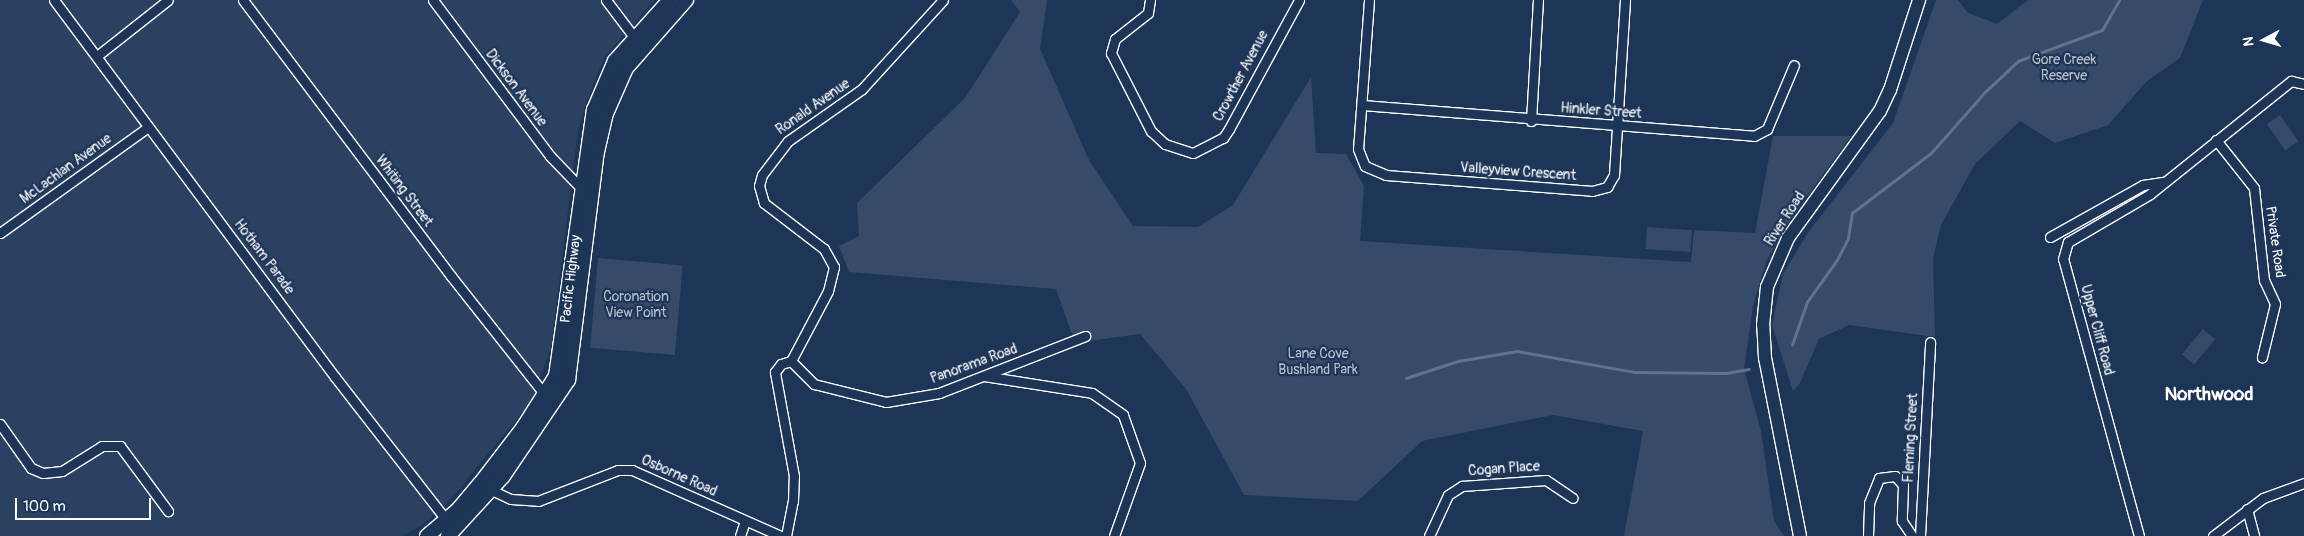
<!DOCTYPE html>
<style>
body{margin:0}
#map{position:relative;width:2304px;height:536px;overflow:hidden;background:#1d3557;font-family:Pangolin,sans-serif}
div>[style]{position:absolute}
.built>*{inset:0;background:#2a4161}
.green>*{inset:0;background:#364b69;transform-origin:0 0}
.stream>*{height:2.5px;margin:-1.25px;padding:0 1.25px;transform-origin:1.25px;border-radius:1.25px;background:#617289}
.roads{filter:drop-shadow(1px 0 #fff) drop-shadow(-1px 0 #fff) drop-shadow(0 1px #fff) drop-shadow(0 -1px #fff)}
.street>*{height:9px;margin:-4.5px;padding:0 4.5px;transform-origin:4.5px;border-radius:4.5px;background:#1d3557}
.secondary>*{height:12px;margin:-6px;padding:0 6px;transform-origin:6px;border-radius:6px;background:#1d3557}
.primary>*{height:14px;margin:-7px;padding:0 7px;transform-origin:7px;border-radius:7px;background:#1d3557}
span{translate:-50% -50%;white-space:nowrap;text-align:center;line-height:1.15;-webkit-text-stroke:4.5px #1d3557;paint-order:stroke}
.park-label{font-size:14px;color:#b9c0ca}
.street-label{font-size:14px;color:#fff}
.district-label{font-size:19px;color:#fff;font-weight:700}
.north{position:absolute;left:2239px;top:15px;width:50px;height:50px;-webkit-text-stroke:4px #1d3557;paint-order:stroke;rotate:264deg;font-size:14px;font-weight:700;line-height:20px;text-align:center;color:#fff}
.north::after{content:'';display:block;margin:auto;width:18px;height:22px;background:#fff;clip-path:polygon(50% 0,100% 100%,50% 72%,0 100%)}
.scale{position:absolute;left:15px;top:498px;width:136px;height:22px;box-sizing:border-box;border:2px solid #fff;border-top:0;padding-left:6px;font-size:15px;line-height:18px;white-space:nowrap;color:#fff;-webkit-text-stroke:4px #1d3557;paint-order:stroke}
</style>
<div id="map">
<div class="built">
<div style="clip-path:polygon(0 0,655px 0,604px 58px,587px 100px,578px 130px,551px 348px,532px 400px,452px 498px,422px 525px,402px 536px,0 536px)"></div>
</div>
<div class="green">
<div style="clip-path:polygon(1011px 0,1047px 0,1040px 49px,1089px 160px,1133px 226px,1198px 227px,1233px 205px,1311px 77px,1316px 153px,1346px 154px,1364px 186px,1360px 241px,1691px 262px,1694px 230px,1755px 233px,1773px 136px,1851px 136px,1790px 220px,1766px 262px,1753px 306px,1744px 369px,1761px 431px,1774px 521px,1784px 536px,1624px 536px,1643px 431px,1553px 415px,1422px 441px,1358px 501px,1244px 495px,1186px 389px,1140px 334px,1075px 343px,1056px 289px,849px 272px,839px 246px,859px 236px,857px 203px,965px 98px,1020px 12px)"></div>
<div style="clip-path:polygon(1936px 0,1958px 0,1968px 13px,1997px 24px,2028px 0,2203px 0,2180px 58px,2147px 81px,2108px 125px,2055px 143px,2020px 121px,1975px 164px,1941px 225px,1933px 258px,1935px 337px,1849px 325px,1819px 339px,1800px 383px,1793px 391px,1772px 325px,1783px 274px,1807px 234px,1893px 123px)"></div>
<div style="left:2280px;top:115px;width:32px;height:16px;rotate:55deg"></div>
<div style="left:1647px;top:227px;width:45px;height:22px;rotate:4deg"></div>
<div style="left:598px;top:258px;width:85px;height:90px;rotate:5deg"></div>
<div style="left:2203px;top:329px;width:16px;height:33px;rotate:40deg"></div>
</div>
<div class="stream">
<div style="left:1792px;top:345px;width:46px;rotate:-70.8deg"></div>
<div style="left:1807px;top:302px;width:52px;rotate:-54.5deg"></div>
<div style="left:1837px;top:260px;width:25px;rotate:-63deg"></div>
<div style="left:1848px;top:238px;width:25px;rotate:-81deg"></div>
<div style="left:1852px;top:213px;width:99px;rotate:-37.2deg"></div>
<div style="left:1931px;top:153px;width:81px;rotate:-48.5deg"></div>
<div style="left:1985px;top:92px;width:45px;rotate:-43.2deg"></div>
<div style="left:2018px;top:61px;width:90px;rotate:-20.3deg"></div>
<div style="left:2102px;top:30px;width:34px;rotate:-60deg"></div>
<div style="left:1406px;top:378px;width:55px;rotate:-18.1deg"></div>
<div style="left:1458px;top:361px;width:60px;rotate:-9.6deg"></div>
<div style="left:1517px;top:351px;width:120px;rotate:10.1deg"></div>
<div style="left:1635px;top:372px;width:91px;rotate:0.6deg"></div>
<div style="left:1726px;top:373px;width:23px;rotate:-10deg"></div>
</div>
<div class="roads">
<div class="street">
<div style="left:54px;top:0;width:470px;rotate:53.3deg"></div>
<div style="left:335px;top:377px;width:184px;rotate:52.1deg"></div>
<div style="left:243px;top:0;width:346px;rotate:53deg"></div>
<div style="left:451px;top:276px;width:152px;rotate:51.7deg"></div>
<div style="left:433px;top:0;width:195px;rotate:53.1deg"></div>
<div style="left:550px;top:156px;width:46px;rotate:45.9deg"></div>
<div style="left:606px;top:0;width:46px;rotate:52.9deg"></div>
<div style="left:1150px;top:0;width:13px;rotate:99deg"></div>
<div style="left:1148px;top:13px;width:42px;rotate:141.8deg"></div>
<div style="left:1115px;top:39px;width:15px;rotate:106deg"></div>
<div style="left:1111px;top:53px;width:88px;rotate:62.9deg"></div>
<div style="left:1151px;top:131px;width:19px;rotate:43deg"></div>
<div style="left:1165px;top:144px;width:29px;rotate:18deg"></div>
<div style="left:1193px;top:153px;width:34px;rotate:-27deg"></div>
<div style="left:1223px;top:138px;width:11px;rotate:-56deg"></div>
<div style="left:1229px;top:129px;width:147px;rotate:-61.5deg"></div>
<div style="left:1369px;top:0;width:149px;rotate:94.2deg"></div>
<div style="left:1358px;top:149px;width:18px;rotate:68deg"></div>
<div style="left:1365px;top:166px;width:23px;rotate:23deg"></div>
<div style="left:1386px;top:175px;width:207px;rotate:4.4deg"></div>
<div style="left:1592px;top:191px;width:16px;rotate:-15deg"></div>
<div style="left:1607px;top:187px;width:14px;rotate:-60deg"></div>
<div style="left:1614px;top:175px;width:175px;rotate:-86.4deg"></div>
<div style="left:97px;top:56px;width:90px;rotate:-38.3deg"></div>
<div style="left:1362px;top:105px;width:393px;rotate:4.5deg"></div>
<div style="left:1754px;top:136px;width:15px;rotate:-28deg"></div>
<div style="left:1767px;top:129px;width:69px;rotate:-67.1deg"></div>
<div style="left:1531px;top:121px;width:121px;rotate:-86.7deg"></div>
<div style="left:2216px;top:140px;width:61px;rotate:51.6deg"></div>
<div style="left:2254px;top:188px;width:93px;rotate:83.8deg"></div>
<div style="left:2264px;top:280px;width:26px;rotate:65deg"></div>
<div style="left:2275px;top:304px;width:55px;rotate:103.8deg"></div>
<div style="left:0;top:233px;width:182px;rotate:-35.6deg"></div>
<div style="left:2050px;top:237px;width:107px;rotate:-29.2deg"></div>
<div style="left:2143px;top:185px;width:20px;rotate:-9deg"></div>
<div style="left:791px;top:361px;width:79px;rotate:-62.1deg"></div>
<div style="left:828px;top:291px;width:25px;rotate:-76deg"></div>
<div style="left:834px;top:267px;width:21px;rotate:-119deg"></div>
<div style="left:824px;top:249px;width:76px;rotate:-142.5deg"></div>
<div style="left:764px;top:203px;width:18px;rotate:-106deg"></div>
<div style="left:759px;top:186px;width:11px;rotate:-75deg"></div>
<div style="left:762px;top:175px;width:43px;rotate:-52.6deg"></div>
<div style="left:788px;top:141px;width:90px;rotate:-35.1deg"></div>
<div style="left:862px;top:89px;width:120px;rotate:-47.7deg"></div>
<div style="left:791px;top:361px;width:33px;rotate:45deg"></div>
<div style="left:814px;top:384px;width:74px;rotate:14deg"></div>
<div style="left:886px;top:402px;width:54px;rotate:-9.6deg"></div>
<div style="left:939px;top:393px;width:157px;rotate:-21.3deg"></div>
<div style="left:984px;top:376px;width:109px;rotate:8.9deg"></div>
<div style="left:1092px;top:393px;width:38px;rotate:35deg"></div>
<div style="left:1123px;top:415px;width:51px;rotate:70.5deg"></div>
<div style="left:1140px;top:463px;width:77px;rotate:109.6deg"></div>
<div style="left:0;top:424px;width:54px;rotate:54.8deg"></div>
<div style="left:31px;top:468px;width:13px;rotate:23deg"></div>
<div style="left:43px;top:473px;width:19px;rotate:-6deg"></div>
<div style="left:62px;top:471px;width:47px;rotate:-32deg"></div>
<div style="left:102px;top:446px;width:18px"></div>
<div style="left:120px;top:446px;width:81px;rotate:53.6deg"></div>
<div style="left:487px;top:488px;width:26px;rotate:25deg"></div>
<div style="left:511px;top:499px;width:27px;rotate:4deg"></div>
<div style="left:538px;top:501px;width:86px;rotate:-21.2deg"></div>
<div style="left:618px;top:470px;width:14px"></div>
<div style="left:632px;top:470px;width:163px;rotate:23.9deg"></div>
<div style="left:2247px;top:509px;width:28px;rotate:75deg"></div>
<div style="left:740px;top:536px;width:16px;rotate:-72deg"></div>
<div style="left:786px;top:536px;width:36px;rotate:-79deg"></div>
<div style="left:793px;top:501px;width:25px;rotate:-88deg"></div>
<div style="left:794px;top:476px;width:106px;rotate:-100.4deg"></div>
<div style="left:775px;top:372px;width:10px;rotate:-53deg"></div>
<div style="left:781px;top:364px;width:10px;rotate:-17deg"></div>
<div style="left:1429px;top:536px;width:45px;rotate:-65.1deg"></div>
<div style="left:1448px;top:495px;width:17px;rotate:-33deg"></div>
<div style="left:1462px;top:486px;width:84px;rotate:-4.1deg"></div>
<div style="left:1546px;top:480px;width:32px;rotate:34deg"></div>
<div style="left:1868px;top:536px;width:33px;rotate:-88deg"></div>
<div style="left:1869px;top:503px;width:27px;rotate:-68deg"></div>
<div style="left:1879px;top:478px;width:16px;rotate:-7deg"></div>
<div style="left:1895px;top:476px;width:12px;rotate:48deg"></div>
<div style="left:1903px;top:485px;width:36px;rotate:92deg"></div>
<div style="left:1902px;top:521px;width:18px;rotate:56deg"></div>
<div style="left:1920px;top:536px;width:194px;rotate:-87deg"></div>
<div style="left:2139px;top:536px;width:287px;rotate:-105.3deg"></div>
<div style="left:2063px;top:259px;width:18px;rotate:-74deg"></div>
<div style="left:2068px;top:242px;width:95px;rotate:-30.3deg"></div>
<div style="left:2150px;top:194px;width:181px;rotate:-38.7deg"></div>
<div style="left:2291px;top:81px;width:13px;rotate:13deg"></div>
<div style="left:2213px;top:536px;width:63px;rotate:-37.2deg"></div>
<div style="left:2263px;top:498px;width:44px;rotate:-20.1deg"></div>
</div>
<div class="secondary">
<div style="left:1800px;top:536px;width:181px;rotate:-101.1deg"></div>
<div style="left:1765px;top:358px;width:33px;rotate:-93deg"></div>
<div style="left:1763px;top:325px;width:38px;rotate:-84deg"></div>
<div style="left:1767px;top:287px;width:53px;rotate:-66.8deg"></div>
<div style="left:1788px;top:238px;width:157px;rotate:-54.1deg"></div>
<div style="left:1880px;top:111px;width:23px;rotate:-65deg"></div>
<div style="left:1890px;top:90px;width:95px;rotate:-72.1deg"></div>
</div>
<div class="primary">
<div style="left:427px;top:536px;width:39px;rotate:-40deg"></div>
<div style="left:457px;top:511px;width:35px;rotate:-50deg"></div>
<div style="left:480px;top:484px;width:71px;rotate:-52.5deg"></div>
<div style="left:523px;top:428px;width:62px;rotate:-57.6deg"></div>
<div style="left:556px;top:376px;width:269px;rotate:-81.9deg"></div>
<div style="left:594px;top:110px;width:53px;rotate:-66.8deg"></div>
<div style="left:615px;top:61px;width:82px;rotate:-48deg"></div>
<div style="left:448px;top:536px;width:81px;rotate:-47.5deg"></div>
<div style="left:503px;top:476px;width:116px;rotate:-55.9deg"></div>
<div style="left:568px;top:380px;width:230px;rotate:-82.8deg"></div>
<div style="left:597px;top:152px;width:37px;rotate:-77deg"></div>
<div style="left:605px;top:116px;width:52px;rotate:-66.4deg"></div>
<div style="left:626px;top:68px;width:91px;rotate:-48.6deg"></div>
</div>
</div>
<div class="park-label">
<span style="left:2064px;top:68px">Gore Creek<br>Reserve</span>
<span style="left:636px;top:305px">Coronation<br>View Point</span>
<span style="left:1318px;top:362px">Lane Cove<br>Bushland Park</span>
</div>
<div class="street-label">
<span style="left:1241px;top:76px;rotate:-62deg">Crowther Avenue</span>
<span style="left:516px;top:88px;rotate:53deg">Dickson Avenue</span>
<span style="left:813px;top:107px;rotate:-35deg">Ronald Avenue</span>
<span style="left:1601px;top:111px;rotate:4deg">Hinkler Street</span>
<span style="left:66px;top:169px;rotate:-36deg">McLachlan Avenue</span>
<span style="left:1518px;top:172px;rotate:4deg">Valleyview Crescent</span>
<span style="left:404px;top:191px;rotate:53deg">Whiting Street</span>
<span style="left:1785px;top:219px;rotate:-57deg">River Road</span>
<span style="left:2275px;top:242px;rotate:82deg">Private Road</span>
<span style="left:264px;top:257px;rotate:53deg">Hotham Parade</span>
<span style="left:571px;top:279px;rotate:-83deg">Pacific Highway</span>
<span style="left:2097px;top:330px;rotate:75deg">Upper Cliff Road</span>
<span style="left:974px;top:364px;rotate:-20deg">Panorama Road</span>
<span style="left:1911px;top:438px;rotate:-87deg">Fleming Street</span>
<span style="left:1504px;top:469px;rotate:-4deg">Cogan Place</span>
<span style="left:679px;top:476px;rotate:24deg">Osborne Road</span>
</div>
<div class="district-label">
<span style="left:2209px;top:395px">Northwood</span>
</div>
<div class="north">N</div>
<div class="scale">100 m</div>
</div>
